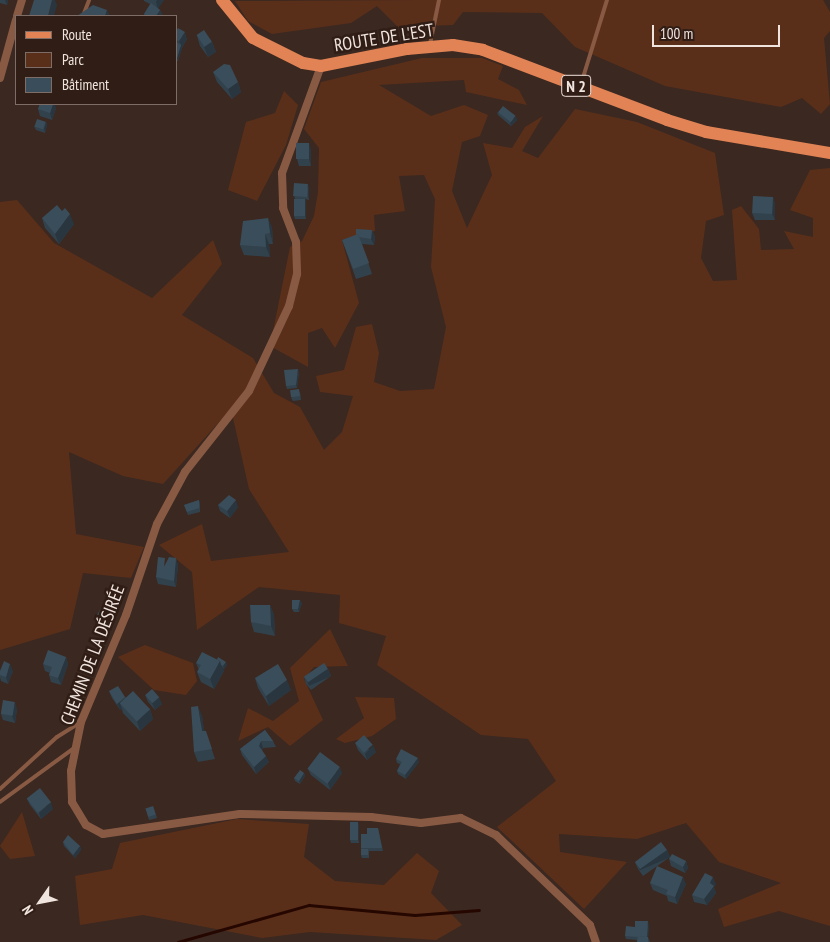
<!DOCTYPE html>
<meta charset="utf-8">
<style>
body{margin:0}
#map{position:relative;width:830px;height:942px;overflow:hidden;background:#3b2820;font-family:"PT Sans Narrow",sans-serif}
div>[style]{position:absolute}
.green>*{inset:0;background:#5a2f1a}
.stream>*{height:2.5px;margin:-1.25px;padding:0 1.25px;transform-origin:1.25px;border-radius:1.25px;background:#250700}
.service>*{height:4px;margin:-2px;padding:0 2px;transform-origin:2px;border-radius:2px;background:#885a44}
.minor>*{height:8px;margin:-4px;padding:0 4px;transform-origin:4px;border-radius:4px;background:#885a44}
.primary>*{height:12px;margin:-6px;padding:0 6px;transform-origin:6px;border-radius:6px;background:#e28355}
.wall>*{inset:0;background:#32424d}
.shaded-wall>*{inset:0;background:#29363f;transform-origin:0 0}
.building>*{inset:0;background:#3a4d5a;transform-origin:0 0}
span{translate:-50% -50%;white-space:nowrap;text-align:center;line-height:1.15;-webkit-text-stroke:5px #301e16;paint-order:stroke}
.shield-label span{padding:1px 4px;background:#301e16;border:1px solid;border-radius:4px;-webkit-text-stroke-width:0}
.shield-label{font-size:16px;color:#f0e4de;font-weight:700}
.street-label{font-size:18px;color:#f0e4de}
.legend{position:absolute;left:15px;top:15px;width:162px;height:90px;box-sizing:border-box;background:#301e16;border:1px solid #7d6d66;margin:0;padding:6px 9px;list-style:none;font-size:15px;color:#f0e4de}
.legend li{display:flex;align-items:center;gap:10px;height:25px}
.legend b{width:25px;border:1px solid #7d6d66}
.north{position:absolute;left:15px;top:877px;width:50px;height:50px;-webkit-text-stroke:4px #301e16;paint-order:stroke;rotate:237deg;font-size:14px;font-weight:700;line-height:20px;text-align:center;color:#f0e4de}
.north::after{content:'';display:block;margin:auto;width:18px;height:22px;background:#f0e4de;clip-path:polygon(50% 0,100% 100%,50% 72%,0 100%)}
.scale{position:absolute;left:652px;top:25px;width:128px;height:22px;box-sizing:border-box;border:2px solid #f0e4de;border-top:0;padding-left:6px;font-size:15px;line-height:18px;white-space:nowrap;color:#f0e4de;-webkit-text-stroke:4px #301e16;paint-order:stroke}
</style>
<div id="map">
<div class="green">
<div style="clip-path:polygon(418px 0,823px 0,830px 12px,830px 31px,824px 38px,830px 104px,821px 114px,802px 98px,781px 107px,665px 86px,575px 47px,542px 13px,463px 12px,453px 25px,398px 27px,377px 6px,351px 23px,272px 34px,248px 21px,235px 1px)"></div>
<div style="clip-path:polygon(422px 58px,482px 58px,503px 66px,498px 79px,519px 90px,527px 105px,466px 92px,464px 80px,379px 85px,431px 116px,464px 105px,488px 115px,480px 136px,462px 142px,452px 191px,467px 228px,492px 175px,483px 143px,512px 148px,525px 127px,543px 116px,522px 151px,538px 158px,575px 109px,637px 122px,715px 153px,724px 215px,706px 221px,701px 258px,713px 281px,737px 280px,732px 210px,741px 206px,759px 229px,761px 250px,794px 249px,784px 231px,813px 237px,813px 218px,790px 210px,810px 170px,830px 168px,830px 926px,779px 911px,724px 927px,718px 909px,781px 883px,719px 862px,686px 823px,637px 839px,559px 834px,560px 852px,627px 862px,584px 909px,497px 827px,556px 781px,528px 739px,481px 735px,377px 665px,386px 636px,339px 623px,340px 595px,259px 587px,197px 630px,192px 572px,159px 545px,202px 524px,211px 561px,289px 552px,249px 489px,231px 409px,163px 484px,123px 476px,69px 452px,76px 534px,144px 547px,131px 578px,83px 573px,70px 629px,0 650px,0 202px,17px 200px,54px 243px,152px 298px,213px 240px,222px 264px,182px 315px,253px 358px,274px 393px,300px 407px,324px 450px,342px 432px,353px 396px,320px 392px,316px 376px,344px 370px,356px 327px,372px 324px,379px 353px,374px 382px,400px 391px,434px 389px,446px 327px,431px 267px,435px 199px,424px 175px,399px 176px,405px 211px,374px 215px,375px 231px,342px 240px,359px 303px,335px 348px,322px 328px,308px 333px,308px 367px,270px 346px,290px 247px,302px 241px,314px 216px,318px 192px,319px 148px,304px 129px,321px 82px)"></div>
<div style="clip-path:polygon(284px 91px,298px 105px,286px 145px,257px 201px,228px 190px,246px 122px,275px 113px)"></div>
<div style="clip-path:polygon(330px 629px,348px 666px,314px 667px,304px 679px,323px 720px,290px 746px,268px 727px,238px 741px,248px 708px,273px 721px,299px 701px,290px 668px)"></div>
<div style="clip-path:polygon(145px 645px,193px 663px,197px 681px,186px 695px,154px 690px,118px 657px)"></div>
<div style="clip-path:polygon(355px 697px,394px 698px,396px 719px,372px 736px,345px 743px,336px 739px,364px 718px)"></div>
<div style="clip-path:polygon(22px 812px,35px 856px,10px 859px,0 846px)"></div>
<div style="clip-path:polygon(237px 819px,309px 824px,304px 857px,335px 881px,384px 885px,417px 853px,439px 871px,431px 893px,462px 925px,436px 940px,310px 932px,262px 938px,143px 915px,80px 925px,75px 876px,112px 869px,120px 843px)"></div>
</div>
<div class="stream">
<div style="left:178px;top:942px;width:136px;rotate:-15.8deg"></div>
<div style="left:309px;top:905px;width:106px;rotate:5.4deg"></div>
<div style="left:415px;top:915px;width:64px;rotate:-4.5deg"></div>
</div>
<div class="service">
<div style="left:83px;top:16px;width:17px;rotate:-69deg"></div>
<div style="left:430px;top:44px;width:45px;rotate:-78.4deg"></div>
<div style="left:581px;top:84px;width:88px;rotate:-72.8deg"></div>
<div style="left:0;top:789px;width:77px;rotate:-42.4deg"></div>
<div style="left:57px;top:737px;width:28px;rotate:-32deg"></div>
<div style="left:0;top:802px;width:92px;rotate:-36.1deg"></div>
</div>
<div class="minor">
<div style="left:17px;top:16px;width:17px;rotate:-73deg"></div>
<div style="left:321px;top:66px;width:114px;rotate:110deg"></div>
<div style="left:282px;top:173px;width:35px;rotate:88deg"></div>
<div style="left:283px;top:208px;width:36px;rotate:69deg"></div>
<div style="left:296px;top:242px;width:32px;rotate:88deg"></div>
<div style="left:297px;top:274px;width:33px;rotate:104deg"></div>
<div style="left:289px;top:306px;width:94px;rotate:115.2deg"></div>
<div style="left:249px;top:391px;width:103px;rotate:128.3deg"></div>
<div style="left:185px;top:472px;width:59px;rotate:118.3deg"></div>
<div style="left:157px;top:524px;width:96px;rotate:108.8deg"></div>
<div style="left:126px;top:615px;width:116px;rotate:112.8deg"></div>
<div style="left:81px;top:722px;width:50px;rotate:101.5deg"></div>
<div style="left:71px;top:771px;width:31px;rotate:88deg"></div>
<div style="left:72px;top:802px;width:27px;rotate:59deg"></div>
<div style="left:86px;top:825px;width:19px;rotate:28deg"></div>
<div style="left:103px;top:834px;width:138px;rotate:-8.3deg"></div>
<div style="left:240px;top:814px;width:131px;rotate:1.3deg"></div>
<div style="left:371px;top:817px;width:50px;rotate:6.8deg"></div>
<div style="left:421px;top:823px;width:40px;rotate:-7.1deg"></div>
<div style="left:461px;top:818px;width:39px;rotate:26deg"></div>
<div style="left:496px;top:835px;width:130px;rotate:43.8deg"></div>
<div style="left:590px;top:925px;width:18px;rotate:71deg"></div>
<div style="left:0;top:78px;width:60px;rotate:-74.6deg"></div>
</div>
<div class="primary">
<div style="left:222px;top:0;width:49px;rotate:50.8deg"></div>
<div style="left:253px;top:38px;width:56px;rotate:26.6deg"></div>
<div style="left:303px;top:63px;width:18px;rotate:9deg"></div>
<div style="left:321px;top:66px;width:88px;rotate:-11.2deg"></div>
<div style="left:407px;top:49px;width:46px;rotate:-5deg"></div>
<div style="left:453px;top:45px;width:30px;rotate:9deg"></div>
<div style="left:483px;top:50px;width:197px;rotate:20.8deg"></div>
<div style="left:667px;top:120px;width:41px;rotate:17.1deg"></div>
<div style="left:706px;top:132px;width:126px;rotate:9.6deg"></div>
</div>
<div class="wall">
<div style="clip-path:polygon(0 0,8px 0,7px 5px,0 3px)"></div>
<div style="clip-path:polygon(144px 0,164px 0,158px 8px,160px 10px,163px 16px,144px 16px,144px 14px,150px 4px,144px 1px)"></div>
<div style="clip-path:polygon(176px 31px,187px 39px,182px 48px,178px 61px,176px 61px)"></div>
<div style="clip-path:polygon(197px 36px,212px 42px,216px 52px,208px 57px,200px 46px)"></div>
<div style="clip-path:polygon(213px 72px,238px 82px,241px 92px,232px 99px,217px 82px)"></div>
<div style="clip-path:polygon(40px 104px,54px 104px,56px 108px,52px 120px,40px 116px,38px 109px)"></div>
<div style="clip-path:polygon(497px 112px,517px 120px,511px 126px,498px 115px)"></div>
<div style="clip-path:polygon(46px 122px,47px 125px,45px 133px,36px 130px,34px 126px)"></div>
<div style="clip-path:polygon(311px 150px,311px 166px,299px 166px,297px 159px)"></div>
<div style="clip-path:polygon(309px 187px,309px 200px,305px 199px,306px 202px,306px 219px,295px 219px,294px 216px,295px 199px,294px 196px)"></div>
<div style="clip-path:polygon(773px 197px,775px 204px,775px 220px,755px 220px,752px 213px)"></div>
<div style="clip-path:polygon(42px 218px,74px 224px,59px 244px,45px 228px)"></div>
<div style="clip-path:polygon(268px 218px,272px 228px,273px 244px,269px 244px,270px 257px,244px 255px,240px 245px)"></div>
<div style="clip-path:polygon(372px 230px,375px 237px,374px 245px,362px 244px,372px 274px,356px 279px,342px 240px)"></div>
<div style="clip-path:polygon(299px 372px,297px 388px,287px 389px,286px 386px)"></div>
<div style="clip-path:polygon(300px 392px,301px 400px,293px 401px,291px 398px)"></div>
<div style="clip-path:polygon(199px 500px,200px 504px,200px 512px,188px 515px,184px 505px)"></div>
<div style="clip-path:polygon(218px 505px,238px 507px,230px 518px,220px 511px)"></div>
<div style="clip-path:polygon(176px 558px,178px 565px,176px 587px,158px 584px,156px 577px,167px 562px)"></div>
<div style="clip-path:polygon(302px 603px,299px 612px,294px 612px,292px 609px)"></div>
<div style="clip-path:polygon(270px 605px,274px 615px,275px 636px,254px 632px,251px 622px)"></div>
<div style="clip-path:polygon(95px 620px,114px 621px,108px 633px,97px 627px)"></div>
<div style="clip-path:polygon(66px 657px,68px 664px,61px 685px,51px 682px,49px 675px,50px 673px,45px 671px,43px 664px)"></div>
<div style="clip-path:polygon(196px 663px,227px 665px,224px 669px,222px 668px,224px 671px,214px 689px,201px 682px,197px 672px,199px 670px)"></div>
<div style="clip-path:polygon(328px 669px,331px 676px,311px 690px,306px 684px,304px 677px)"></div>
<div style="clip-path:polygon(0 671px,13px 671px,8px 684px,1px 681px,0 677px)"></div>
<div style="clip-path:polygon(255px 678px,291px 690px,269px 706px,258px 688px)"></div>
<div style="clip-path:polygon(109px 691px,125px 697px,150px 709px,153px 719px,140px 731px,123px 713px,122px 709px,120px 710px,112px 698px)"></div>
<div style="clip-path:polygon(145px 695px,162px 704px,155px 710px,148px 702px)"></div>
<div style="clip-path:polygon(17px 709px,15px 723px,3px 720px,1px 714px)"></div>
<div style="clip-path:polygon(202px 716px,204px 731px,209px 741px,215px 759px,198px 762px,194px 752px)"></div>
<div style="clip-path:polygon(265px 730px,273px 741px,276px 747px,263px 748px,262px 751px,269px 762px,256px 774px,242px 755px,240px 749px)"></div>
<div style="clip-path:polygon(355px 743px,376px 752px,367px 760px,358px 750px)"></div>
<div style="clip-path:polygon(396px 759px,419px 762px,406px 779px,398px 774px,397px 771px,400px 764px,397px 763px)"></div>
<div style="clip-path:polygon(308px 769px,342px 773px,330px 790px,311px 775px)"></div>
<div style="clip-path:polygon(304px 773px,305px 776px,300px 784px,295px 781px,294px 778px)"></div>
<div style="clip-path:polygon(27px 799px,53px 809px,41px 819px,30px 805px)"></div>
<div style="clip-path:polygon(153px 806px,157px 818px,149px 820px,148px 817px)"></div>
<div style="clip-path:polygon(359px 825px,359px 843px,351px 843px,350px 840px)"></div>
<div style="clip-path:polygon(378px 828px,383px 851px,369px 851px,369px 858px,362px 858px,361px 855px,361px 834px,367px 834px)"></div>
<div style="clip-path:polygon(63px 842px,80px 846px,81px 850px,75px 858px,64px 846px)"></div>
<div style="clip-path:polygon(667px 850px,670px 857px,686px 861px,688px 868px,685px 873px,671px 866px,669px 859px,670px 857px,643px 876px,638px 869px,635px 862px)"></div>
<div style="clip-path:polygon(650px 883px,686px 884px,677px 904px,668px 901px,667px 896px,653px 890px)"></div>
<div style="clip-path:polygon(716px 884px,714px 887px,716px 893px,707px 905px,694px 902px,692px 895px)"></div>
<div style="clip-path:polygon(649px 925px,648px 937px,650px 942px,637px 942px,637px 940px,626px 939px,625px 936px,635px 927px)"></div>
</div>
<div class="shaded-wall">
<div style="clip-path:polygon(5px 0,8px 0,7px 5px)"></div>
<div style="clip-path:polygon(52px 0,55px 0,57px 5px,54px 16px,48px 16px)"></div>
<div style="clip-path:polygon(157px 0,164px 0,158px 9px,156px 2px)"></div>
<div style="clip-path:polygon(107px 10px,110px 16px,105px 16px)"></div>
<div style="clip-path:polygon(160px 10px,163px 16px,156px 16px)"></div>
<div style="clip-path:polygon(185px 32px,187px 39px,182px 48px,178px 61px,177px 58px,181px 45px,179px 41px)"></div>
<div style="clip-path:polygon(212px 42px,216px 52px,208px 57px,204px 47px)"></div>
<div style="clip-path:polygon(238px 82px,241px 92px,232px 99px,228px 89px)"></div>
<div style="clip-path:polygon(53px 104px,54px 104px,56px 108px,52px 120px,50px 113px)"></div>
<div style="clip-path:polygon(516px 116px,517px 120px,511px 126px,510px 123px)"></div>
<div style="clip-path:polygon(46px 122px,47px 125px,45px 133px,44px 129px)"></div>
<div style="clip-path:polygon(309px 143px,311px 150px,311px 166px,309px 159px)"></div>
<div style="clip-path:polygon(308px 184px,309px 187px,309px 200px,308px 196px)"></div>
<div style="clip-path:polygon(773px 197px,775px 204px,775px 220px,772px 214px)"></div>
<div style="clip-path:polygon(305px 199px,306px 202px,306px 219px,305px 216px)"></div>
<div style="clip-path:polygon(70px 214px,74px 224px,59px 244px,55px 234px)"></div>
<div style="clip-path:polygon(268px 218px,272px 228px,273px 244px,270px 233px)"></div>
<div style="clip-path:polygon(372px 230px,375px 237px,374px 245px,371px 239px)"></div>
<div style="clip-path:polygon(265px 234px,269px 244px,270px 257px,266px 247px)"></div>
<div style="clip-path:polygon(298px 369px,299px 372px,297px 388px,296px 385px)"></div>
<div style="clip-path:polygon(236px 500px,238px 507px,230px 518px,227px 511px)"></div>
<div style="clip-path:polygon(176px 558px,178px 565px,176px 587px,174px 581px)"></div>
<div style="clip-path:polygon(300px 600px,302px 603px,299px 612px,298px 609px)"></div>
<div style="clip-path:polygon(270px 605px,274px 615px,275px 636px,271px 626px)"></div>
<div style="clip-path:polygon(112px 614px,114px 621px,108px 633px,106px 626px)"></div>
<div style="clip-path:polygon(66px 657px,68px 664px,61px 685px,58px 678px)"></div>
<div style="clip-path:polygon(220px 661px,224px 671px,214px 689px,210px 679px)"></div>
<div style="clip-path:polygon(226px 662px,227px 665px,224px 669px,223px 666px)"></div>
<div style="clip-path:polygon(10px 664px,13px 671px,8px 684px,6px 677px)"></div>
<div style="left:328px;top:669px;width:8px;height:24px;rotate:67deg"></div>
<div style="clip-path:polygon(287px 680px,291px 690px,269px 706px,266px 696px)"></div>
<div style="clip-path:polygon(159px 697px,162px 704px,155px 710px,152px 703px)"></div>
<div style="clip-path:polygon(126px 698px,120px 703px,122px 709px,120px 710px,117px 704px)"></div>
<div style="clip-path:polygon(15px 702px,17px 709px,15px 723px,12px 716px)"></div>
<div style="clip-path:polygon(198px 706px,202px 716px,206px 741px,202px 731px)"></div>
<div style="clip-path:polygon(150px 709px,153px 719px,140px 731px,137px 721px)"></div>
<div style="clip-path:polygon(261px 741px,263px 748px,262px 753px,259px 746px)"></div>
<div style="clip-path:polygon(373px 745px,376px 752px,367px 760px,365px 754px)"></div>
<div style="clip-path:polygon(266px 756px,269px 762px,256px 774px,254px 767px)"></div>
<div style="clip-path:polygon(418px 758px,419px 762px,406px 779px,405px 775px)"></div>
<div style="clip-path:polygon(340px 767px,342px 773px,330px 790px,328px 783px)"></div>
<div style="clip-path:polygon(304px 773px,305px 776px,300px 784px,299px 781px)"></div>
<div style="clip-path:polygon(51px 802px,53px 809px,41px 819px,39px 813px)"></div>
<div style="clip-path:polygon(358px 822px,359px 825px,359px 843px,358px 840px)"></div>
<div style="clip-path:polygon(80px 846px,81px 850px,75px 858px,73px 855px)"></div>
<div style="left:667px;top:850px;width:8px;height:33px;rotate:67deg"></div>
<div style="clip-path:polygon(686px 861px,688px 868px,685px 873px,683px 867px)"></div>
<div style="clip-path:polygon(683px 877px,686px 884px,677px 904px,675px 897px)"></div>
<div style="clip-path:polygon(713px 877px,716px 884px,714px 887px,716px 893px,707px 905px,704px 899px,710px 883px)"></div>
<div style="clip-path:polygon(648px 921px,649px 925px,648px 941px,647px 938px)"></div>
</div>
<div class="building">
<div style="clip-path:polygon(34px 0,52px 0,48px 16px,29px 16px)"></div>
<div style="clip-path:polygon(151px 3px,160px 10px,156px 16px,147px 16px,144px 14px)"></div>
<div style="clip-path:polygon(93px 5px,107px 10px,105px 16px,77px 16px)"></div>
<div style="clip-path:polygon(178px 28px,185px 32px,179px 41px,176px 40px,176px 31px)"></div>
<div style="left:204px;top:30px;width:14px;height:9px;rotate:56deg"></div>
<div style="clip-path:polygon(176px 42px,181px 45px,177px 58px,176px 58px)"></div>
<div style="clip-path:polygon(224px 64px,230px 65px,238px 82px,228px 89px,213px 72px)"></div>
<div style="clip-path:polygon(40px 104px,53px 104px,50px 113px,38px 109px)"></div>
<div style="left:503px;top:106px;width:16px;height:8px;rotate:38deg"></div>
<div style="left:37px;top:119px;width:9px;height:8px;rotate:18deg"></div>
<div style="left:296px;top:143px;width:13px;height:16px"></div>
<div style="left:294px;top:183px;width:14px;height:13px;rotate:4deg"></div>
<div style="left:753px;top:196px;width:20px;height:17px;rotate:3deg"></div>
<div style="left:294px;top:199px;width:11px;height:17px"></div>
<div style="clip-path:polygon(57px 205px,62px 211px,65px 208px,70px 214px,55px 234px,42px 218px)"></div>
<div style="clip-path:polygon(268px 218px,270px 233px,265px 234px,266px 247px,240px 245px,243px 221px)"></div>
<div style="clip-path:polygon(356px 229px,372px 230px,371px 239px,359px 237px,358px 234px,356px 235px)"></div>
<div style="left:358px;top:234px;width:31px;height:17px;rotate:69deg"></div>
<div style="clip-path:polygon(298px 369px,296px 385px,286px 386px,284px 370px)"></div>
<div style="left:299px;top:389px;width:7px;height:9px;rotate:82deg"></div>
<div style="clip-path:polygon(229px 495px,236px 500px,227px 511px,218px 505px)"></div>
<div style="clip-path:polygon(199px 500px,199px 508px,187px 512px,184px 505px)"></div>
<div style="clip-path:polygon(158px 557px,165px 558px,164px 567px,169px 557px,176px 558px,174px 581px,156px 577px)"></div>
<div style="clip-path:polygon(292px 600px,300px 600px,298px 609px,292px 609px)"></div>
<div style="clip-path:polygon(250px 605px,270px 605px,271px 626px,251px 622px)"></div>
<div style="left:101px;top:608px;width:13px;height:13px;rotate:29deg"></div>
<div style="clip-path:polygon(48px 650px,66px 657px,58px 678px,49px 675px,52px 667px,43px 664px)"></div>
<div style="clip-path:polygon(202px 652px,220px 661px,210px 679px,197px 672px,201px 665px,196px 663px)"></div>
<div style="clip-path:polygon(218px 657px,226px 662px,223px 666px,221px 665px,220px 661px,217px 660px)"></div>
<div style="clip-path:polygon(4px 661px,10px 664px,6px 677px,0 675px,0 671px)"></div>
<div style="left:324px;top:663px;width:7px;height:24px;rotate:56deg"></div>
<div style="clip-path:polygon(278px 664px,287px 680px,266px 696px,255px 678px)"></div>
<div style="clip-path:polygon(118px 686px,125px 697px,117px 704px,109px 691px)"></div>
<div style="left:152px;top:689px;width:11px;height:9px;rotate:49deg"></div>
<div style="left:133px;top:691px;width:25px;height:18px;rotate:47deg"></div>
<div style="left:3px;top:700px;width:12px;height:14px;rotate:9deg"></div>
<div style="clip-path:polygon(198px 706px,202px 731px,206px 731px,212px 749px,194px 752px,191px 707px)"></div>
<div style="clip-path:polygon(265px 730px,273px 741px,261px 741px,259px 746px,266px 756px,254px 767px,240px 749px)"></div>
<div style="left:364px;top:735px;width:13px;height:12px;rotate:48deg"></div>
<div style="clip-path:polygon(401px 749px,418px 758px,405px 775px,397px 771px,402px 762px,396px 759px)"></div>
<div style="left:320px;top:752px;width:25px;height:21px;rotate:37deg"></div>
<div style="clip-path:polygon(300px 770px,304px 773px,299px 781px,294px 778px)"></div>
<div style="left:40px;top:788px;width:18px;height:17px;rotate:52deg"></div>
<div style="left:153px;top:806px;width:9px;height:8px;rotate:72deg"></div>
<div style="left:350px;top:822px;width:8px;height:18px"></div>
<div style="clip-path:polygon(367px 828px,378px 828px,382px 848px,361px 848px,361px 834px,367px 834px)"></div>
<div style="clip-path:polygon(68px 835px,80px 846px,73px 855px,63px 842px)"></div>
<div style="clip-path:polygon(661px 842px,667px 850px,640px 869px,635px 862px)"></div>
<div style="left:361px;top:849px;width:7px;height:6px"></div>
<div style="clip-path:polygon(672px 854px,686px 861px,683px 867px,669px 859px)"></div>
<div style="clip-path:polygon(657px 866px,683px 877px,675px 897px,666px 894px,668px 890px,650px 883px)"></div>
<div style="clip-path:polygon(705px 873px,713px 877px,710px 883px,714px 886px,704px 899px,692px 895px)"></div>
<div style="clip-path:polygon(635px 921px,648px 921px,647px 937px,638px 936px,638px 937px,625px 936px,626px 926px,635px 927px)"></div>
<div style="clip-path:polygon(638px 936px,648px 937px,648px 942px,637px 942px)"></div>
</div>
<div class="shield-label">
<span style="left:576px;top:86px">N 2</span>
</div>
<div class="street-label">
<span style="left:384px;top:38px;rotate:-9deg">ROUTE DE L'EST</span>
<span style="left:93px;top:655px;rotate:-69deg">CHEMIN DE LA DÉSIRÉE</span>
</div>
<ul class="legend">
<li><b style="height:6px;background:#e28355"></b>Route</li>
<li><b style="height:14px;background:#5a2f1a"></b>Parc</li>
<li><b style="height:14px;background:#3a4d5a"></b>Bâtiment</li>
</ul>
<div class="north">N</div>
<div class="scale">100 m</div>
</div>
